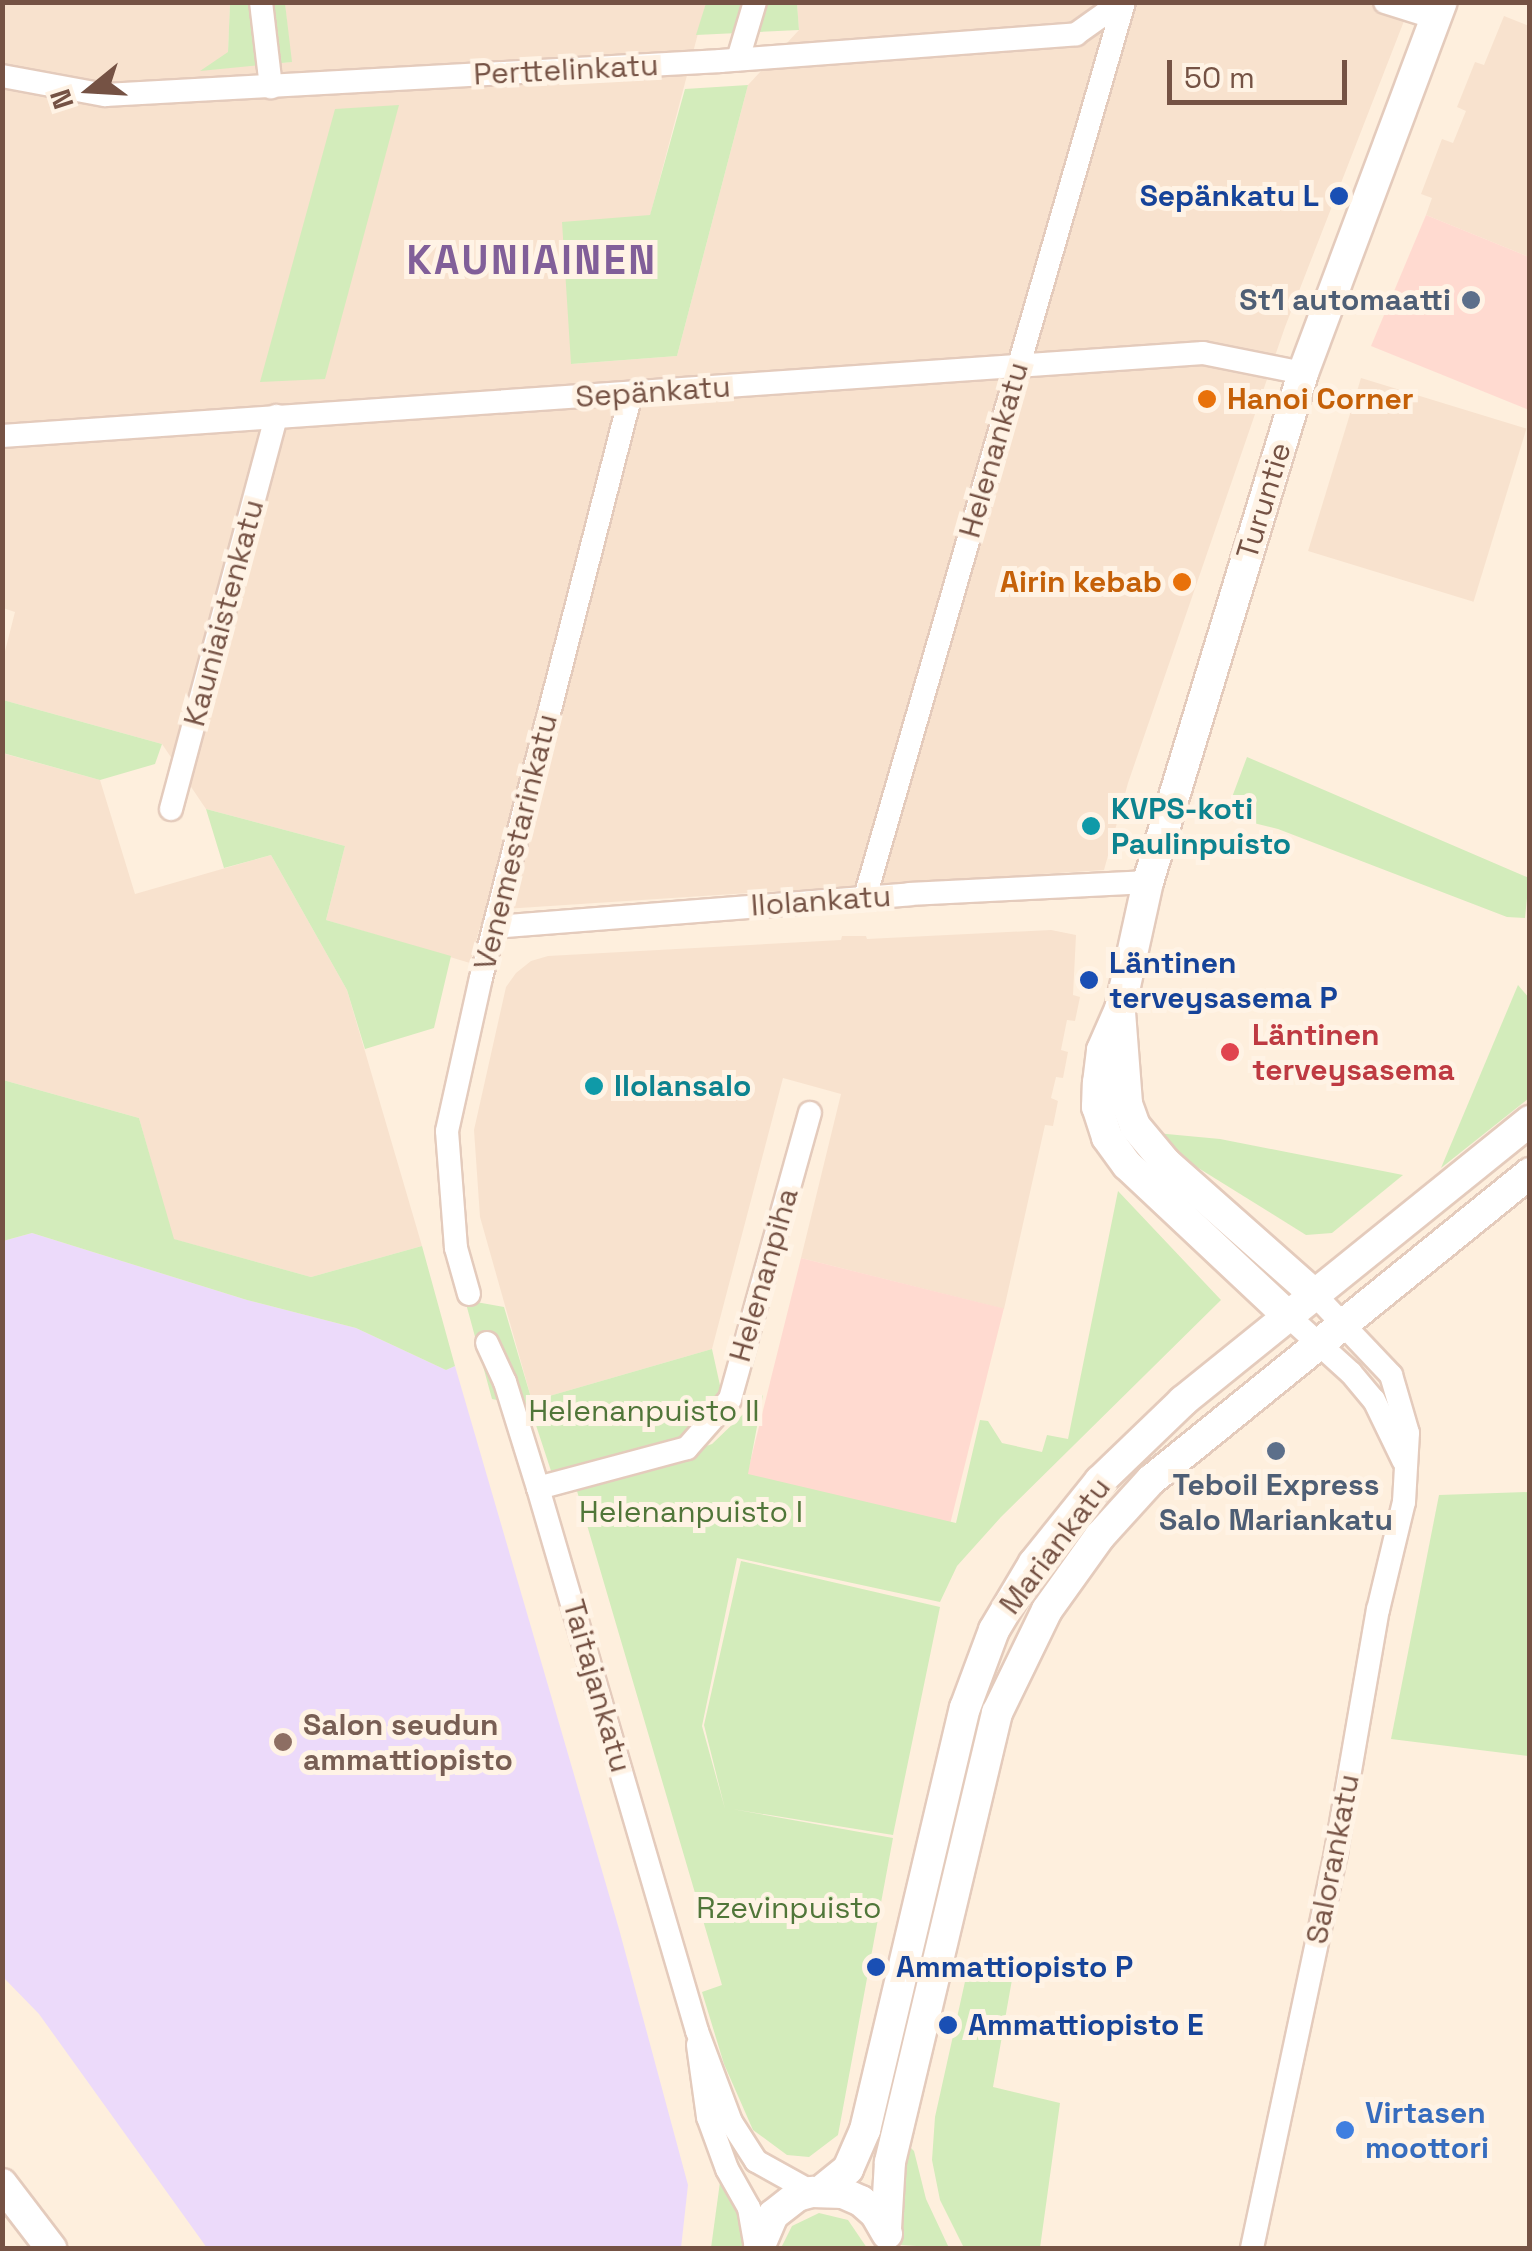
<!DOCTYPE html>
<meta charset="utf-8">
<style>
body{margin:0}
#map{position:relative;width:1532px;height:2251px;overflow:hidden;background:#feefdd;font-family:"Space Grotesk",sans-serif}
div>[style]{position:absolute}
.residential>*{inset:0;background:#f8e2ce;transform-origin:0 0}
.commercial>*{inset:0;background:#ffdad0;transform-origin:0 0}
.education>*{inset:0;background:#ecdafa}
.green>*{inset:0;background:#d3ecbb}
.roads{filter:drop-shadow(2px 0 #e4cbbc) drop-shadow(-2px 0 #e4cbbc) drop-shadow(0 2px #e4cbbc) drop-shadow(0 -2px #e4cbbc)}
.street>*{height:22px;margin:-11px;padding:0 11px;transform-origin:11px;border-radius:11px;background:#fff}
.secondary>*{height:30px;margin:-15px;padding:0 15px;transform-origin:15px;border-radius:15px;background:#fff}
.dots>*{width:28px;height:28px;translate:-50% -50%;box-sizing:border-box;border:5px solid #fff3e5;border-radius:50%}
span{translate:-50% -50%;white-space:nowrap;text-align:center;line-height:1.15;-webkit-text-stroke:10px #fff3e5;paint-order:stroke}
.street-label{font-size:30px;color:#755244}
.transit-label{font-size:30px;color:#164399;font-weight:700}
.right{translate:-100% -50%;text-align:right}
.left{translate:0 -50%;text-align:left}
.service-label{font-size:30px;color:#4e5e75;font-weight:700}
.food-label{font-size:30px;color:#c56008;font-weight:700}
.culture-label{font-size:30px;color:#0d838f;font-weight:700}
.health-label{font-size:30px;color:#be3a42;font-weight:700}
.park-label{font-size:30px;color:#507639}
.education-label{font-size:30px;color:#785e54;font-weight:700}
.shop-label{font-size:30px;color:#366cbe;font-weight:700}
.district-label{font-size:40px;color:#815f99;font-weight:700;letter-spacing:2.5px}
.frame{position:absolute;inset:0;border:5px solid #755244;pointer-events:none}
.north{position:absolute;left:40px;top:40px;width:100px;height:100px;-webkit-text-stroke:8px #fff3e5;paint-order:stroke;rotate:252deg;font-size:28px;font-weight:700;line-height:40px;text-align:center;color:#755244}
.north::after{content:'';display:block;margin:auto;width:35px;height:45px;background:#755244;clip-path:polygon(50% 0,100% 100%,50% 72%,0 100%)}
.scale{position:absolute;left:1167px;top:60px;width:180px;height:45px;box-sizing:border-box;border:5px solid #755244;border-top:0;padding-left:12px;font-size:30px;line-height:35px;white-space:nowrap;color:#755244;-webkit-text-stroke:8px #fff3e5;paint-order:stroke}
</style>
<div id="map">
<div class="residential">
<div style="clip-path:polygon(3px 3px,230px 3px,228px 53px,204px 69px,291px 62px,285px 3px,706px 3px,650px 216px,563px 223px,572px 364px,677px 356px,748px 85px,799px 30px,797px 3px,1411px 3px,1285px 327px,1128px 783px,1104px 870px,487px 910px,486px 906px,470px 963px,326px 920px,345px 846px,206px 809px,162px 744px,3px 700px,3px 659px,15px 612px,3px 608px)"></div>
<div style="clip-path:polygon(1504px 16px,1529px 26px,1529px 257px,1426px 215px,1432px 198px,1421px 194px,1442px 139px,1453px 143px,1466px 111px,1457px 107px,1475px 62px,1484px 65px)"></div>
<div style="left:1361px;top:378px;width:173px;height:181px;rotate:17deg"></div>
<div style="clip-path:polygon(2px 753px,100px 780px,135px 894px,271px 855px,347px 990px,422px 1246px,311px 1277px,173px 1239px,139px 1118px,3px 1080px)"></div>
<div style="clip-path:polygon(1051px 930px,1076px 935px,1073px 995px,1080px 997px,1075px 1021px,1067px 1020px,1061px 1050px,1068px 1052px,1063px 1078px,1056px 1077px,1051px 1098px,1058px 1101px,1053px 1126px,1045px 1125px,1004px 1309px,801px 1258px,841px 1094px,783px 1078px,712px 1349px,532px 1401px,480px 1217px,474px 1130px,506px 987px,516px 973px,531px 961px,548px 956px,841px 940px,842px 936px,866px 936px,867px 939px)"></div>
</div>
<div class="commercial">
<div style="clip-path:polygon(1426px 215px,1529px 257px,1529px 410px,1371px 346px)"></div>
<div style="left:801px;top:1258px;width:209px;height:223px;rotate:14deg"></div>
</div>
<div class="education">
<div style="clip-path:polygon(32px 1233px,247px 1300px,356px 1328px,446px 1370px,455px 1366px,619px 1929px,688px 2185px,681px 2248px,207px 2248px,39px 2014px,3px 1977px,3px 1241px)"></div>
</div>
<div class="green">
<div style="clip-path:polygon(230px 3px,285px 3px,292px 62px,200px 71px,228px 52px)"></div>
<div style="clip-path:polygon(706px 3px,797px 3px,799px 30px,696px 35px)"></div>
<div style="clip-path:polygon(748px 85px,677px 356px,571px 364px,562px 222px,650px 215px,685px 89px)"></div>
<div style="clip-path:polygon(399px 105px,325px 379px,260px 382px,335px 109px)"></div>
<div style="clip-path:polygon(3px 700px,162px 744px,155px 764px,100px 780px,3px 753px)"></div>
<div style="clip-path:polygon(1247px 757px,1529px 878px,1525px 918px,1507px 917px,1278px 829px,1225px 816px)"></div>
<div style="clip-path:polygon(206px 809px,345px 846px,326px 920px,451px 956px,434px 1028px,365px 1049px,347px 990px,271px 855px,224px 868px)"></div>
<div style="clip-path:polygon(1518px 985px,1529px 998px,1529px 1098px,1441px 1168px)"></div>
<div style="clip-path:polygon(3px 1080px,139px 1118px,174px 1239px,311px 1277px,422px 1246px,455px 1366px,446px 1370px,356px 1328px,247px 1300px,32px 1233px,3px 1241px)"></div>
<div style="clip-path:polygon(1156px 1133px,1220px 1139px,1403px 1175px,1332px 1233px,1306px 1235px,1187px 1161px)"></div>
<div style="clip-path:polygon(1118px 1191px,1221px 1300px,1001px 1517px,957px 1566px,940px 1602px,737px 1558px,702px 1726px,725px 1809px,704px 1725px,741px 1561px,940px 1607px,893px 1835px,732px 1809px,893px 1838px,838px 2135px,809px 2157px,787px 2155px,753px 2130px,724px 2064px,702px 1992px,722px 1985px,577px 1491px,712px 1444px,763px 1395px,748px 1474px,956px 1523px,980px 1420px,988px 1421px,1002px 1443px,1042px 1452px,1047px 1435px,1068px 1439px)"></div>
<div style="clip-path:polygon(465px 1300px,504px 1307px,532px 1401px,712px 1349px,723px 1399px,684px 1441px,553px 1477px,530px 1407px,492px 1399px)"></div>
<div style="clip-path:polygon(1529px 1492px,1529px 1756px,1391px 1739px,1439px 1495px)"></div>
<div style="clip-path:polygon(968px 1968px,1013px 1974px,993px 2087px,1060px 2103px,1040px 2248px,964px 2248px,940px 2200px,932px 2160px,935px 2117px)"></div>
<div style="clip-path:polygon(908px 2145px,914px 2151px,926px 2199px,949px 2248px,900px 2245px,897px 2197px)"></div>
<div style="clip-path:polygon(720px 2182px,747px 2223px,749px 2248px,711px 2248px)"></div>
<div style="clip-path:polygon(819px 2213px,848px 2220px,867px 2248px,781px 2248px,792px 2226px)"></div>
</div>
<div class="roads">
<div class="street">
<div style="left:261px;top:2px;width:86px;rotate:83.3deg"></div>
<div style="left:1385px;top:2px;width:53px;rotate:17.4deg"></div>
<div style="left:738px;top:59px;width:59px;rotate:-73.4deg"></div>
<div style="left:2px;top:76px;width:105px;rotate:10.5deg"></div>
<div style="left:105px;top:95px;width:617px;rotate:-3.16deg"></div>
<div style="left:721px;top:61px;width:356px;rotate:-4.3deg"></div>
<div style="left:1076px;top:34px;width:55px;rotate:-35.4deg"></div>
<div style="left:2px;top:436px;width:1204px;rotate:-3.95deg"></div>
<div style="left:1203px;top:353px;width:102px;rotate:11.3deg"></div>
<div style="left:171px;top:809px;width:407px;rotate:-75deg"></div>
<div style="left:865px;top:897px;width:932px;rotate:-73.86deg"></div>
<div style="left:494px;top:927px;width:417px;rotate:-4.5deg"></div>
<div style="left:910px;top:894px;width:238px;rotate:-2.9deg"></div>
<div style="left:469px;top:1294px;width:48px;rotate:-105.8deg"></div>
<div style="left:456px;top:1248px;width:117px;rotate:-94.4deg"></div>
<div style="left:447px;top:1131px;width:157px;rotate:-77.5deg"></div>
<div style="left:481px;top:978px;width:603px;rotate:-75.6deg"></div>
<div style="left:1287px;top:1315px;width:86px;rotate:42.2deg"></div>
<div style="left:1351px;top:1373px;width:35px;rotate:50deg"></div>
<div style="left:1374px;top:1400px;width:67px;rotate:64.2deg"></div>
<div style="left:487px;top:1343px;width:43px;rotate:65.2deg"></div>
<div style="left:505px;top:1382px;width:111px;rotate:72.7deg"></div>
<div style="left:538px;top:1488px;width:566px;rotate:73.68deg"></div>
<div style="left:697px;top:2031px;width:97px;rotate:69.5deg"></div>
<div style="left:731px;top:2122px;width:46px;rotate:57.3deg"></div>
<div style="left:756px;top:2161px;width:64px;rotate:29deg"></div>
<div style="left:538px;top:1488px;width:154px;rotate:-15deg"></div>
<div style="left:687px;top:1448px;width:65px;rotate:-48.7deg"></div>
<div style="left:730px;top:1399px;width:297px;rotate:-74.4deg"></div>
<div style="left:698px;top:2045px;width:73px;rotate:82.1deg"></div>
<div style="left:708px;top:2117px;width:55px;rotate:69.9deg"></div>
<div style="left:727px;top:2169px;width:45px;rotate:60.6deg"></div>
<div style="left:749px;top:2208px;width:41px;rotate:80.1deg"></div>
<div style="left:1252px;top:2248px;width:405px;rotate:-78deg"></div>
<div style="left:1336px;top:1852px;width:246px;rotate:-80.2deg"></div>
<div style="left:1378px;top:1610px;width:111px;rotate:-76.5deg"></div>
<div style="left:1404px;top:1502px;width:69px;rotate:-86.7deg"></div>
<div style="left:1408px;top:1433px;width:60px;rotate:-106.3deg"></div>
<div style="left:1391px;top:1375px;width:112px;rotate:-133.5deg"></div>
</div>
<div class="secondary">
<div style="left:1120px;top:1012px;width:92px;rotate:85.6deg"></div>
<div style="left:1127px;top:1104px;width:23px;rotate:70deg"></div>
<div style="left:1135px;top:1126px;width:48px;rotate:50deg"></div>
<div style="left:1166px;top:1163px;width:198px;rotate:41.5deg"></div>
<div style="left:1287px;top:1315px;width:219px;rotate:-136.8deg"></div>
<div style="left:1127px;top:1165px;width:34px;rotate:-126deg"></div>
<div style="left:1107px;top:1137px;width:32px;rotate:-108deg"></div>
<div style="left:1097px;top:1107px;width:24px;rotate:-88deg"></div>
<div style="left:1098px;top:1083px;width:33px;rotate:-83deg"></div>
<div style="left:1102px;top:1050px;width:45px;rotate:-66.3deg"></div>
<div style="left:1120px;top:1009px;width:130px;rotate:-77.6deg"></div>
<div style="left:1148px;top:882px;width:532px;rotate:-73.06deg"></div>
<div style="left:1303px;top:373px;width:396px;rotate:-69.5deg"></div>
<div style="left:2px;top:2184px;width:81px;rotate:52.6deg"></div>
<div style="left:821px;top:2191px;width:35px;rotate:-39deg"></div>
<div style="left:848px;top:2169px;width:43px;rotate:-66.4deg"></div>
<div style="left:865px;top:2130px;width:434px;rotate:-76.7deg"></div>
<div style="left:965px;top:1708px;width:83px;rotate:-69.6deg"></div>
<div style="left:994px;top:1630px;width:78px;rotate:-59.2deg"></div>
<div style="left:1034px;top:1563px;width:105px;rotate:-51.2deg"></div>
<div style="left:1100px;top:1481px;width:115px;rotate:-43.9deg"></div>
<div style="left:1183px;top:1401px;width:446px;rotate:-38.9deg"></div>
<div style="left:886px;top:2229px;width:67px;rotate:-86.6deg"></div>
<div style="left:890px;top:2162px;width:462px;rotate:-76.6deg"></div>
<div style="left:997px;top:1713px;width:114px;rotate:-64.1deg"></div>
<div style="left:1047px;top:1610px;width:91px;rotate:-54.4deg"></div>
<div style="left:1100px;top:1536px;width:76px;rotate:-47.7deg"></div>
<div style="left:1151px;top:1480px;width:488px;rotate:-39deg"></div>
<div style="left:759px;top:2248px;width:36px;rotate:-67deg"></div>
<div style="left:773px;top:2215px;width:31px;rotate:-38deg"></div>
<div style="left:797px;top:2196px;width:16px;rotate:-15deg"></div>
<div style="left:812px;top:2192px;width:31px;rotate:2deg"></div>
<div style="left:843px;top:2193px;width:20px;rotate:24deg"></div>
<div style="left:861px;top:2201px;width:18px;rotate:41deg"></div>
<div style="left:875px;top:2213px;width:24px;rotate:60deg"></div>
</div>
</div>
<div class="dots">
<div style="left:1339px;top:196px;background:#1a4fb4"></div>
<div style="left:1471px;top:300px;background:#5c6f8a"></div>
<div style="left:1207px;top:399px;background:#e8710a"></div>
<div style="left:1182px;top:582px;background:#e8710a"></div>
<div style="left:1091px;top:826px;background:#0f9aa8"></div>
<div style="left:1089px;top:980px;background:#1a4fb4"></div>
<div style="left:1230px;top:1052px;background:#e0444e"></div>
<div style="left:594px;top:1086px;background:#0f9aa8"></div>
<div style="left:1276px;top:1451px;background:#5c6f8a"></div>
<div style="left:283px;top:1742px;background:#8d6e63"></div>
<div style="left:876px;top:1967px;background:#1a4fb4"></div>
<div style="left:948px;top:2025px;background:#1a4fb4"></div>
<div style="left:1345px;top:2130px;background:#3f7fe0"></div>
</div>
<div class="street-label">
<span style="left:566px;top:70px;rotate:-3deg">Perttelinkatu</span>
<span style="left:653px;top:392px;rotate:-4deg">Sepänkatu</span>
<span style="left:994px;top:450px;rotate:-74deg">Helenankatu</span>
<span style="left:1264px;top:501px;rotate:-73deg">Turuntie</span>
<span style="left:224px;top:613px;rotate:-75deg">Kauniaistenkatu</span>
<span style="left:516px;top:842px;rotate:-76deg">Venemestarinkatu</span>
<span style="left:821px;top:901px;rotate:-4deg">Ilolankatu</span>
<span style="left:764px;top:1275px;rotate:-74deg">Helenanpiha</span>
<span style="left:1055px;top:1546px;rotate:-53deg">Mariankatu</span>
<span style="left:597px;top:1686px;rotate:74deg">Taitajankatu</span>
<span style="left:1333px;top:1859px;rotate:-79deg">Salorankatu</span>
</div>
<div class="transit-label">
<span class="right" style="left:1319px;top:196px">Sepänkatu L</span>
<span class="left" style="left:1109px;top:980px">Läntinen<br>terveysasema P</span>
<span class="left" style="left:896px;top:1967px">Ammattiopisto P</span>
<span class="left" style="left:968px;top:2025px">Ammattiopisto E</span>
</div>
<div class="service-label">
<span class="right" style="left:1451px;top:300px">St1 automaatti</span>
<span style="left:1276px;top:1502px">Teboil Express<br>Salo Mariankatu</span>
</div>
<div class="food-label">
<span class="left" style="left:1227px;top:399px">Hanoi Corner</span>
<span class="right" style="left:1162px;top:582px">Airin kebab</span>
</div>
<div class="culture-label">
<span class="left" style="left:1111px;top:826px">KVPS-koti<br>Paulinpuisto</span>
<span class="left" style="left:614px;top:1086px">Ilolansalo</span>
</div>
<div class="health-label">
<span class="left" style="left:1252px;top:1052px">Läntinen<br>terveysasema</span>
</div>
<div class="park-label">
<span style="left:644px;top:1411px">Helenanpuisto II</span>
<span style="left:691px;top:1512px">Helenanpuisto I</span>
<span style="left:789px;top:1908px">Rzevinpuisto</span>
</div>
<div class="education-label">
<span class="left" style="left:303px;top:1742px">Salon seudun<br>ammattiopisto</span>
</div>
<div class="shop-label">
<span class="left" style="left:1365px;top:2130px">Virtasen<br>moottori</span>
</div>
<div class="district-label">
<span style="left:532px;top:261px">KAUNIAINEN</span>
</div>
<div class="frame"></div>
<div class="north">N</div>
<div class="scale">50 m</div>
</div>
